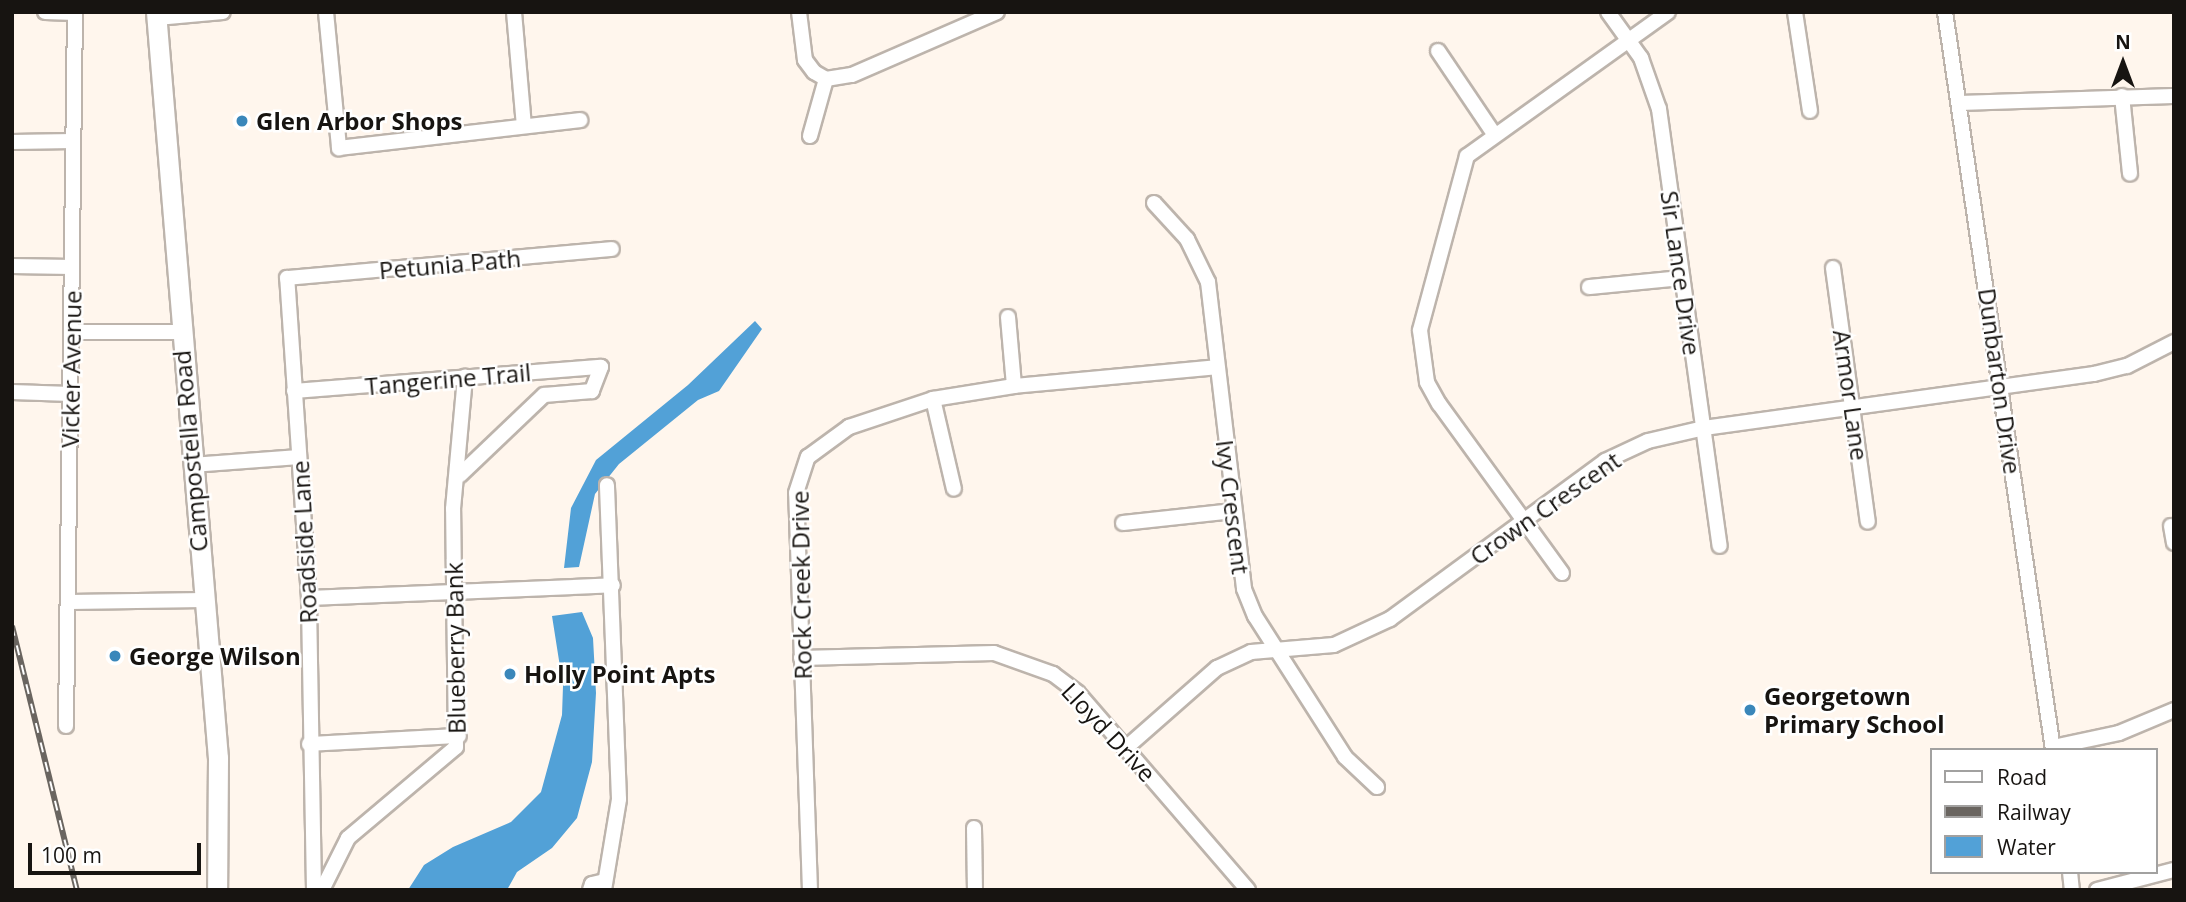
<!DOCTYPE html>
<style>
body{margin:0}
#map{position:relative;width:2186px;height:902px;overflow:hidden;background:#fff6ed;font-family:"Open Sans",sans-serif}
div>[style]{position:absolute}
.water>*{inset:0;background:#52a1d7}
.roads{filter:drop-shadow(2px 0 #bdb4ac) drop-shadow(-2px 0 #bdb4ac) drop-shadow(0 2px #bdb4ac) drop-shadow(0 -2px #bdb4ac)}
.street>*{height:14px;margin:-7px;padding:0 7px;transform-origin:7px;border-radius:7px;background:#fff}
.secondary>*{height:19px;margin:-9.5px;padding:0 9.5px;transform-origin:9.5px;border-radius:9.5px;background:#fff}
.rail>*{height:6px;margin-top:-3px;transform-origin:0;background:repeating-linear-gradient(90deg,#fff 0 10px,#6a6560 0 20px);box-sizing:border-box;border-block:2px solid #6a6560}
.dots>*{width:19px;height:19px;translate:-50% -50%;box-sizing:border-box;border:4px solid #fff;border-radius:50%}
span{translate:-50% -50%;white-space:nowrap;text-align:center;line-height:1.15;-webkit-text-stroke:5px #fff;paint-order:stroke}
.poi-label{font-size:24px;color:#171411;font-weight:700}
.left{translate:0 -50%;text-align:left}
.street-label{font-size:24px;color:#171411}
.frame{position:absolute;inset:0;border:14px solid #171411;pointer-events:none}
.legend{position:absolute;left:1930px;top:748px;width:228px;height:126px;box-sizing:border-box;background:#fff;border:2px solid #a2a1a0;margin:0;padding:9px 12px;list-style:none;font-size:21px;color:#171411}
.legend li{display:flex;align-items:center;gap:14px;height:35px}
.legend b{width:35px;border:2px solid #a2a1a0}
.north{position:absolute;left:2088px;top:28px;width:70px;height:70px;-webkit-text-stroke:5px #fff;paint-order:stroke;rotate:0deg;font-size:19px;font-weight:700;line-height:28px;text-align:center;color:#171411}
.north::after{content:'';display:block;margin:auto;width:24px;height:32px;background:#171411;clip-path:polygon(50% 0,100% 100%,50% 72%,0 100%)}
.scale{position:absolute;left:28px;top:843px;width:173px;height:32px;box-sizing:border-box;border:4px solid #171411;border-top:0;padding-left:9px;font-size:21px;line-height:24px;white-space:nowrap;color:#171411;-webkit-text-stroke:5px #fff;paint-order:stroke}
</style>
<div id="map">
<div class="water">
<div style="clip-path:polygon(755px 321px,762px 329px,719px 391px,698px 400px,619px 464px,595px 494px,579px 567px,564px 568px,571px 508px,596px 460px,688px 385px)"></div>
<div style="clip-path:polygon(582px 612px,593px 638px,596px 693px,592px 762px,577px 818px,552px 848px,517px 872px,507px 890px,408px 890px,424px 865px,453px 847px,511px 822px,541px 792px,562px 715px,563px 686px,552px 616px)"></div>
</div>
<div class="roads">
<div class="street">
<div style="left:45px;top:12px;width:30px;rotate:2deg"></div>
<div style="left:326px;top:12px;width:137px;rotate:84.5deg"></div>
<div style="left:339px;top:148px;width:243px;rotate:-6.6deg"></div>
<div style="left:514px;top:12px;width:114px;rotate:85deg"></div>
<div style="left:799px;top:12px;width:48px;rotate:82.9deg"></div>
<div style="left:805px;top:60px;width:15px;rotate:53deg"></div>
<div style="left:814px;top:72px;width:14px;rotate:30deg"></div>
<div style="left:826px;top:79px;width:26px;rotate:-9deg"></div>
<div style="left:852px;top:75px;width:158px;rotate:-23.5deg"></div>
<div style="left:1608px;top:12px;width:57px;rotate:54.3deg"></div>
<div style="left:1641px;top:58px;width:54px;rotate:70.6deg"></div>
<div style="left:1659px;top:109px;width:441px;rotate:82.1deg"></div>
<div style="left:1795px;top:12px;width:100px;rotate:81.4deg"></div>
<div style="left:1945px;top:12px;width:746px;rotate:81.67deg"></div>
<div style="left:157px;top:18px;width:66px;rotate:-5.2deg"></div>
<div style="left:1438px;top:51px;width:100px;rotate:56deg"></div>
<div style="left:2122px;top:96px;width:78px;rotate:84.1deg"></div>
<div style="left:1959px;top:103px;width:215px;rotate:-1.9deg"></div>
<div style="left:810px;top:136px;width:59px;rotate:-74.3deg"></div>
<div style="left:12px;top:142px;width:61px;rotate:-0.9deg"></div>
<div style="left:1154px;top:203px;width:49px;rotate:47.5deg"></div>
<div style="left:1187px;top:239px;width:48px;rotate:64deg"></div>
<div style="left:1208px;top:282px;width:309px;rotate:83.3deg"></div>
<div style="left:1244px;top:589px;width:29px;rotate:68deg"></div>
<div style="left:1255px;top:616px;width:167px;rotate:57.4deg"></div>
<div style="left:1345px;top:757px;width:44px;rotate:43.2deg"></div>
<div style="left:12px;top:266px;width:60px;rotate:1deg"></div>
<div style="left:1833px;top:268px;width:256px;rotate:82.2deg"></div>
<div style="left:1589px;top:287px;width:91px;rotate:-5.6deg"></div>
<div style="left:1008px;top:317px;width:69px;rotate:85deg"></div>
<div style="left:72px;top:332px;width:107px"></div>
<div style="left:294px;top:391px;width:308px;rotate:-4.5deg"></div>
<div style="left:601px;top:367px;width:26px;rotate:111deg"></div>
<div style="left:592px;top:391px;width:48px;rotate:175.2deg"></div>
<div style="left:544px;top:395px;width:116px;rotate:136.4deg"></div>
<div style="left:12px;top:392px;width:59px;rotate:1.9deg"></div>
<div style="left:933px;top:399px;width:92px;rotate:76.9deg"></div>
<div style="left:192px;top:465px;width:107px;rotate:-4.3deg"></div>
<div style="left:1123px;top:523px;width:111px;rotate:-6.2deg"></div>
<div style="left:2171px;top:526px;width:17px;rotate:80deg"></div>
<div style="left:1562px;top:573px;width:209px;rotate:-126deg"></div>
<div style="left:1439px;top:404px;width:25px;rotate:-119deg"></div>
<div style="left:1427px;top:382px;width:52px;rotate:-97.7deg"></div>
<div style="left:1420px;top:330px;width:180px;rotate:-74.9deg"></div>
<div style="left:1467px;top:156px;width:247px;rotate:-35.6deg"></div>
<div style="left:309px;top:598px;width:304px;rotate:-2.4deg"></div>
<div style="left:70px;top:602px;width:134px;rotate:-0.9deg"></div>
<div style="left:801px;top:658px;width:193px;rotate:-1.5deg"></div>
<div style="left:994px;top:653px;width:63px;rotate:19.6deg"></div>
<div style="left:1053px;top:674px;width:31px;rotate:37deg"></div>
<div style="left:1078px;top:693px;width:260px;rotate:49.2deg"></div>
<div style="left:66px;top:726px;width:714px;rotate:-89.28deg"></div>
<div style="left:309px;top:744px;width:150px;rotate:-3.1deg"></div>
<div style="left:1127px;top:747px;width:120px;rotate:-41.3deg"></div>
<div style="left:1217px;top:668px;width:38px;rotate:-25deg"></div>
<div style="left:1251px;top:652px;width:83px;rotate:-4.8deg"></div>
<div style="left:1334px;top:645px;width:62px;rotate:-24.9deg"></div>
<div style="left:1390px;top:619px;width:267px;rotate:-36.3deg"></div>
<div style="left:1605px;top:461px;width:47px;rotate:-24.9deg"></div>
<div style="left:1648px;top:441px;width:57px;rotate:-13.1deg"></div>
<div style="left:1704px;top:428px;width:394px;rotate:-7.9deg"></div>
<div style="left:2094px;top:374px;width:34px;rotate:-14deg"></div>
<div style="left:2127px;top:366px;width:53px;rotate:-27.1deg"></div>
<div style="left:2053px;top:747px;width:67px;rotate:-12deg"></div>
<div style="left:2119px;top:733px;width:60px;rotate:-22.7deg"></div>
<div style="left:974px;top:828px;width:62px;rotate:89.1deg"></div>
<div style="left:2070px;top:872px;width:18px;rotate:84deg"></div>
<div style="left:314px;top:890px;width:292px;rotate:-91deg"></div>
<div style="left:309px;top:598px;width:321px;rotate:-93.9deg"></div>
<div style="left:287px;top:278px;width:326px;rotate:-5.1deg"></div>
<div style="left:322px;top:890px;width:58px;rotate:-63.4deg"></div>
<div style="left:348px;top:838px;width:141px;rotate:-40.1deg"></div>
<div style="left:456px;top:747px;width:238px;rotate:-90.7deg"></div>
<div style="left:453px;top:509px;width:133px;rotate:-84.8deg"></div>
<div style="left:590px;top:890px;width:6px;rotate:-72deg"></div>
<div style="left:592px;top:884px;width:13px;rotate:-13deg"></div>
<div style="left:604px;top:890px;width:92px;rotate:-80.6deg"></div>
<div style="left:619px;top:799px;width:314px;rotate:-92.2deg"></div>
<div style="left:810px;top:890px;width:397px;rotate:-92deg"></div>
<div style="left:796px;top:493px;width:38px;rotate:-72deg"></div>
<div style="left:808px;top:457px;width:51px;rotate:-36.2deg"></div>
<div style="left:849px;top:427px;width:89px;rotate:-18.4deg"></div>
<div style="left:933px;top:399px;width:82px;rotate:-9.1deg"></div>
<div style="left:1014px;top:386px;width:204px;rotate:-5.3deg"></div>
<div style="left:2097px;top:890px;width:80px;rotate:-14.6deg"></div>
</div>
<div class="secondary">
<div style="left:156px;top:12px;width:749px;rotate:85.25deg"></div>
<div style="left:218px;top:758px;width:132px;rotate:90.4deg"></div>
</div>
</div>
<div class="rail">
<div style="left:12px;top:626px;width:272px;rotate:76.2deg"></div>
</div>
<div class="dots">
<div style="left:242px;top:121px;background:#3a87ba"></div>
<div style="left:115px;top:656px;background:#3a87ba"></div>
<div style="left:510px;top:674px;background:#3a87ba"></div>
<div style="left:1750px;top:710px;background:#3a87ba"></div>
</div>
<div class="poi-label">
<span class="left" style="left:256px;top:121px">Glen Arbor Shops</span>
<span class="left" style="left:129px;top:656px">George Wilson</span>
<span class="left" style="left:524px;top:674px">Holly Point Apts</span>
<span class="left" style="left:1764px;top:710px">Georgetown<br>Primary School</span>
</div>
<div class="street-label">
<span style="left:450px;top:264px;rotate:-5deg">Petunia Path</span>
<span style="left:1681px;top:273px;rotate:82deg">Sir Lance Drive</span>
<span style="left:71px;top:369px;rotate:-89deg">Vicker Avenue</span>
<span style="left:448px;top:379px;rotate:-5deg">Tangerine Trail</span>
<span style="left:2000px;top:381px;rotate:82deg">Dunbarton Drive</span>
<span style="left:1851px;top:395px;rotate:82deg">Armor Lane</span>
<span style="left:190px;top:451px;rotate:-95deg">Campostella Road</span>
<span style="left:1233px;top:507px;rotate:83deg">Ivy Crescent</span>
<span style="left:1545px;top:508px;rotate:-35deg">Crown Crescent</span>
<span style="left:304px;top:542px;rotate:-93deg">Roadside Lane</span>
<span style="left:801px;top:585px;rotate:-91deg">Rock Creek Drive</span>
<span style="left:455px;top:648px;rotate:-91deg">Blueberry Bank</span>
<span style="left:1109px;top:732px;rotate:47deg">Lloyd Drive</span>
</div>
<div class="frame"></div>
<ul class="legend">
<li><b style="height:9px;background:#fff"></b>Road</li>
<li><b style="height:9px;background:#6a6560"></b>Railway</li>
<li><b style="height:19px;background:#52a1d7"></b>Water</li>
</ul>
<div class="north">N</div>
<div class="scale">100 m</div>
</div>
